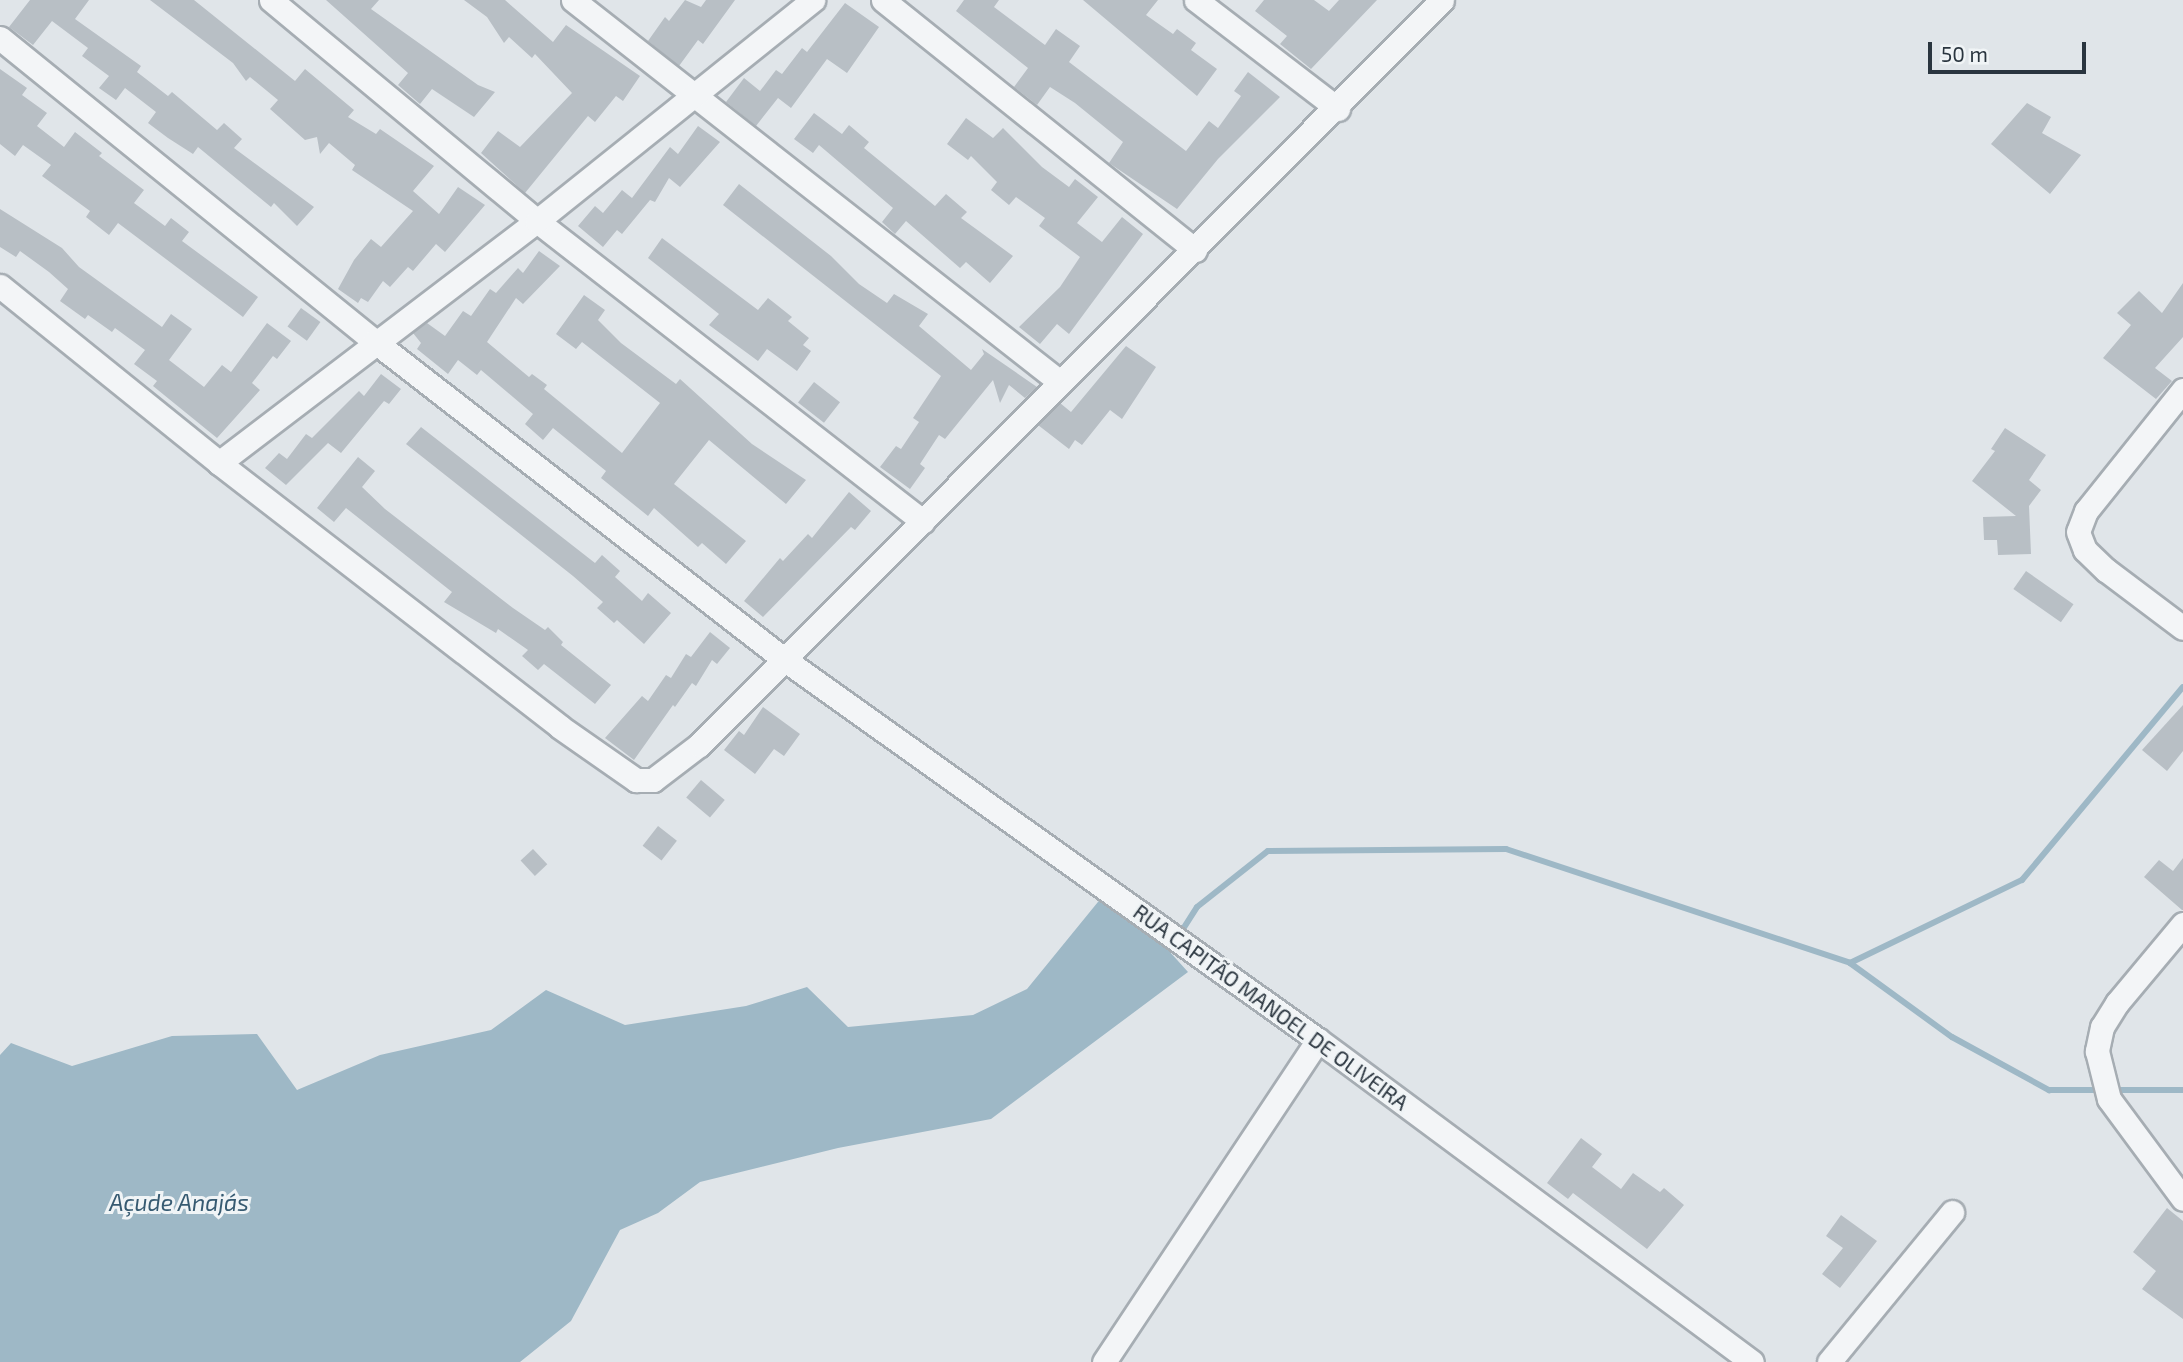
<!DOCTYPE html>
<meta charset="utf-8">
<style>
body{margin:0}
#map{position:relative;width:2183px;height:1362px;overflow:hidden;background:#e0e5e9;font-family:"Exo 2",sans-serif}
div>[style]{position:absolute}
.water>*{inset:0;background:#9eb8c6}
.stream>*{height:6px;margin:-3px;padding:0 3px;transform-origin:3px;border-radius:3px;background:#9eb8c6}
.building>*{inset:0;background:#b8bfc5;transform-origin:0 0}
.roads{filter:drop-shadow(2px 0 #a6adb3) drop-shadow(-2px 0 #a6adb3) drop-shadow(0 2px #a6adb3) drop-shadow(0 -2px #a6adb3)}
.street>*{height:23px;margin:-11.5px;padding:0 11.5px;transform-origin:11.5px;border-radius:11.5px;background:#f3f5f7}
span{translate:-50% -50%;white-space:nowrap;text-align:center;line-height:1.15;-webkit-text-stroke:6px #f0f4f6;paint-order:stroke}
.street-label{font-size:21px;color:#2a353f}
.water-label{font-size:23px;color:#365a71;font-style:italic}
.scale{position:absolute;left:1928px;top:42px;width:158px;height:32px;box-sizing:border-box;border:4px solid #2a353f;border-top:0;padding-left:9px;font-size:21px;line-height:24px;white-space:nowrap;color:#2a353f;-webkit-text-stroke:5px #f0f4f6;paint-order:stroke}
</style>
<div id="map">
<div class="water">
<div style="clip-path:polygon(1102px 897px,1169px 951px,1188px 972px,991px 1119px,838px 1148px,700px 1182px,658px 1213px,620px 1230px,571px 1321px,520px 1362px,0 1362px,0 1055px,11px 1043px,72px 1066px,172px 1036px,257px 1034px,297px 1090px,380px 1055px,491px 1030px,546px 990px,625px 1025px,746px 1006px,807px 987px,848px 1027px,973px 1015px,1027px 989px)"></div>
</div>
<div class="stream">
<div style="left:1169px;top:951px;width:52px;rotate:-57.5deg"></div>
<div style="left:1197px;top:907px;width:90px;rotate:-38.3deg"></div>
<div style="left:1268px;top:851px;width:238px;rotate:-0.5deg"></div>
<div style="left:1506px;top:849px;width:362px;rotate:18.3deg"></div>
<div style="left:1850px;top:963px;width:191px;rotate:-25.8deg"></div>
<div style="left:2022px;top:880px;width:251px;rotate:-50.2deg"></div>
<div style="left:1850px;top:963px;width:126px;rotate:36deg"></div>
<div style="left:1952px;top:1037px;width:111px;rotate:28.7deg"></div>
<div style="left:2049px;top:1090px;width:52px"></div>
<div style="left:2111px;top:1090px;width:72px"></div>
</div>
<div class="building">
<div style="clip-path:polygon(30px 0,89px 0,75px 19px,141px 66px,137px 72px,168px 96px,172px 92px,217px 130px,224px 123px,242px 139px,234px 148px,314px 207px,297px 226px,274px 203px,271px 207px,198px 147px,193px 154px,168px 138px,148px 123px,156px 112px,125px 88px,116px 100px,99px 88px,109px 76px,82px 56px,88px 48px,52px 21px,33px 45px,9px 27px)"></div>
<div style="clip-path:polygon(150px 0,194px 0,295px 81px,305px 69px,354px 110px,348px 117px,376px 134px,380px 129px,434px 166px,413px 191px,439px 214px,458px 187px,485px 205px,445px 252px,436px 244px,413px 271px,408px 267px,390px 287px,383px 281px,368px 302px,361px 298px,358px 303px,338px 289px,354px 260px,371px 239px,381px 247px,413px 211px,352px 170px,355px 165px,329px 143px,320px 154px,317px 137px,305px 140px,270px 109px,278px 100px,250px 77px,246px 81px,233px 63px)"></div>
<div style="clip-path:polygon(326px 0,379px 0,371px 9px,478px 85px,495px 92px,474px 117px,432px 89px,420px 104px,398px 85px,408px 73px)"></div>
<div style="clip-path:polygon(464px 0,505px 0,553px 42px,566px 25px,640px 76px,623px 101px,616px 96px,595px 122px,588px 116px,525px 193px,481px 153px,498px 131px,520px 147px,572px 93px,535px 54px,532px 58px,509px 37px,504px 43px,487px 17px)"></div>
<div style="clip-path:polygon(685px 0,701px 7px,706px 0,735px 0,703px 44px,698px 40px,679px 66px,648px 41px,665px 17px,669px 21px)"></div>
<div style="clip-path:polygon(964px 0,999px 0,994px 7px,1045px 45px,1056px 29px,1080px 46px,1069px 62px,1186px 151px,1209px 121px,1218px 128px,1241px 96px,1234px 91px,1248px 72px,1280px 97px,1218px 159px,1177px 209px,1109px 163px,1123px 142px,1075px 103px,1050px 87px,1037px 105px,1014px 87px,1028px 68px,956px 11px)"></div>
<div style="clip-path:polygon(1083px 0,1158px 0,1146px 15px,1173px 34px,1177px 29px,1196px 43px,1191px 50px,1217px 69px,1197px 96px)"></div>
<div style="clip-path:polygon(1264px 0,1314px 0,1329px 11px,1339px 0,1377px 0,1311px 69px,1280px 44px,1287px 36px,1255px 11px)"></div>
<div style="clip-path:polygon(845px 3px,879px 27px,847px 73px,827px 59px,791px 108px,778px 98px,756px 126px,726px 102px,744px 78px,760px 91px,776px 70px,782px 74px,802px 48px,807px 52px)"></div>
<div style="clip-path:polygon(0 69px,27px 88px,22px 95px,47px 113px,37px 126px,64px 147px,75px 132px,102px 153px,99px 156px,144px 190px,134px 203px,165px 226px,171px 218px,189px 232px,182px 241px,258px 297px,243px 317px,118px 223px,109px 235px,86px 217px,90px 211px,42px 176px,51px 165px,23px 145px,15px 156px,0 144px)"></div>
<div style="clip-path:polygon(2027px 103px,2051px 117px,2042px 133px,2081px 155px,2050px 194px,1991px 144px)"></div>
<div style="clip-path:polygon(814px 113px,842px 134px,849px 125px,869px 142px,864px 148px,935px 206px,946px 194px,967px 212px,961px 218px,1013px 256px,990px 283px,966px 262px,960px 268px,906px 221px,895px 234px,882px 222px,893px 208px,819px 145px,813px 153px,794px 139px)"></div>
<div style="clip-path:polygon(966px 118px,993px 138px,1003px 128px,1042px 167px,1069px 187px,1075px 179px,1098px 197px,1077px 223px,1102px 242px,1122px 217px,1143px 234px,1069px 334px,1057px 324px,1040px 344px,1019px 327px,1060px 287px,1080px 257px,1039px 226px,1045px 218px,1016px 197px,1009px 205px,991px 190px,997px 182px,971px 156px,968px 160px,947px 144px)"></div>
<div style="clip-path:polygon(698px 126px,720px 142px,680px 187px,669px 178px,655px 202px,650px 200px,622px 234px,617px 230px,603px 247px,578px 226px,595px 206px,603px 213px,622px 190px,632px 198px,670px 147px,678px 154px)"></div>
<div style="clip-path:polygon(739px 184px,831px 256px,859px 284px,887px 303px,894px 294px,928px 314px,919px 326px,971px 370px,984px 354px,982px 349px,1037px 387px,1025px 398px,1009px 385px,1000px 403px,993px 380px,945px 439px,939px 435px,920px 464px,925px 468px,910px 489px,880px 467px,896px 446px,901px 449px,919px 422px,913px 418px,941px 376px,723px 205px)"></div>
<div style="clip-path:polygon(0 209px,62px 248px,79px 267px,162px 327px,171px 314px,192px 329px,169px 360px,204px 387px,222px 365px,231px 372px,267px 323px,291px 341px,277px 359px,273px 356px,252px 383px,260px 390px,217px 438px,153px 386px,157px 381px,134px 364px,145px 350px,115px 328px,112px 332px,88px 315px,85px 319px,60px 301px,68px 289px,49px 272px,20px 251px,16px 257px,0 247px)"></div>
<div style="clip-path:polygon(662px 238px,758px 310px,768px 298px,792px 317px,788px 321px,809px 338px,803px 345px,811px 351px,797px 371px,767px 349px,758px 361px,709px 325px,719px 314px,648px 258px)"></div>
<div style="clip-path:polygon(539px 251px,560px 266px,523px 304px,516px 298px,487px 342px,529px 377px,532px 374px,547px 385px,544px 389px,622px 453px,660px 403px,582px 342px,576px 349px,556px 334px,584px 295px,605px 310px,598px 320px,621px 343px,676px 384px,680px 379px,752px 444px,806px 480px,786px 504px,709px 440px,674px 484px,746px 541px,726px 564px,702px 543px,698px 547px,654px 508px,648px 516px,601px 478px,606px 471px,553px 428px,543px 440px,525px 424px,533px 414px,481px 370px,477px 375px,458px 360px,448px 374px,417px 349px,421px 343px,413px 333px,427px 323px,445px 336px,463px 311px,471px 316px,490px 289px,496px 293px,518px 268px,523px 273px)"></div>
<div style="clip-path:polygon(2183px 283px,2183px 337px,2155px 368px,2172px 381px,2156px 399px,2103px 358px,2131px 325px,2117px 313px,2139px 291px,2162px 313px)"></div>
<div style="left:301px;top:308px;width:24px;height:23px;rotate:36deg"></div>
<div style="clip-path:polygon(1126px 346px,1156px 367px,1122px 419px,1110px 410px,1082px 445px,1075px 440px,1069px 449px,1038px 425px,1060px 403px,1071px 412px)"></div>
<div style="clip-path:polygon(381px 374px,401px 389px,389px 404px,384px 401px,341px 453px,328px 443px,286px 485px,265px 468px,279px 453px,287px 459px,306px 434px,312px 438px,359px 391px,364px 396px)"></div>
<div style="left:814px;top:382px;width:33px;height:26px;rotate:38deg"></div>
<div style="clip-path:polygon(421px 427px,595px 563px,602px 555px,620px 571px,615px 577px,642px 601px,648px 593px,671px 613px,644px 644px,617px 620px,614px 623px,597px 608px,603px 602px,573px 576px,406px 444px)"></div>
<div style="clip-path:polygon(2005px 428px,2046px 455px,2029px 480px,2041px 490px,2029px 506px,2031px 554px,1998px 555px,1997px 540px,1984px 540px,1983px 517px,2016px 516px,1972px 481px,1995px 451px,1991px 449px)"></div>
<div style="clip-path:polygon(358px 457px,375px 471px,362px 487px,385px 509px,513px 608px,545px 630px,548px 627px,563px 642px,561px 645px,611px 685px,595px 704px,544px 664px,538px 670px,522px 656px,528px 650px,498px 629px,496px 633px,444px 602px,452px 592px,346px 508px,334px 522px,317px 508px)"></div>
<div style="clip-path:polygon(849px 492px,871px 511px,855px 530px,851px 527px,763px 617px,744px 601px,780px 558px,783px 561px,808px 534px,812px 538px)"></div>
<div style="left:2026px;top:571px;width:58px;height:22px;rotate:35deg"></div>
<div style="clip-path:polygon(710px 632px,730px 648px,717px 664px,712px 660px,696px 686px,692px 683px,675px 707px,673px 705px,634px 760px,605px 738px,642px 696px,648px 701px,666px 675px,671px 678px,686px 654px,691px 657px)"></div>
<div style="clip-path:polygon(2183px 705px,2183px 751px,2167px 771px,2142px 750px)"></div>
<div style="clip-path:polygon(763px 707px,800px 734px,784px 756px,774px 749px,755px 774px,724px 750px,739px 731px,744px 735px)"></div>
<div style="left:701px;top:780px;width:31px;height:23px;rotate:40deg"></div>
<div style="left:658px;top:826px;width:24px;height:25px;rotate:38deg"></div>
<div style="left:533px;top:849px;width:21px;height:17px;rotate:47deg"></div>
<div style="clip-path:polygon(2183px 858px,2183px 910px,2182px 910px,2144px 877px,2159px 860px,2173px 871px)"></div>
<div style="clip-path:polygon(1581px 1138px,1602px 1154px,1592px 1167px,1621px 1189px,1633px 1173px,1660px 1192px,1664px 1188px,1684px 1205px,1647px 1249px,1573px 1193px,1568px 1199px,1547px 1183px)"></div>
<div style="clip-path:polygon(2167px 1208px,2183px 1221px,2183px 1319px,2142px 1289px,2156px 1271px,2133px 1252px)"></div>
<div style="clip-path:polygon(1841px 1215px,1877px 1241px,1840px 1288px,1822px 1274px,1843px 1248px,1826px 1236px)"></div>
</div>
<div class="roads">
<div class="street">
<div style="left:271px;top:0;width:346px;rotate:39.7deg"></div>
<div style="left:537px;top:221px;width:489px;rotate:37.9deg"></div>
<div style="left:573px;top:0;width:619px;rotate:38.11deg"></div>
<div style="left:883px;top:0;width:400px;rotate:38.7deg"></div>
<div style="left:1196px;top:0;width:179px;rotate:37.5deg"></div>
<div style="left:0;top:38px;width:481px;rotate:39deg"></div>
<div style="left:374px;top:341px;width:520px;rotate:37.82deg"></div>
<div style="left:785px;top:660px;width:655px;rotate:35.49deg"></div>
<div style="left:1318px;top:1040px;width:540px;rotate:36.57deg"></div>
<div style="left:0;top:286px;width:282px;rotate:38.9deg"></div>
<div style="left:219px;top:463px;width:431px;rotate:37.7deg"></div>
<div style="left:560px;top:727px;width:93px;rotate:34.9deg"></div>
<div style="left:636px;top:780px;width:17px"></div>
<div style="left:653px;top:780px;width:58px;rotate:-37.3deg"></div>
<div style="left:699px;top:745px;width:1052px;rotate:-45.08deg"></div>
<div style="left:2183px;top:390px;width:155px;rotate:128.7deg"></div>
<div style="left:2086px;top:511px;width:22px;rotate:111deg"></div>
<div style="left:2078px;top:532px;width:19px;rotate:69deg"></div>
<div style="left:2085px;top:550px;width:29px;rotate:44deg"></div>
<div style="left:2106px;top:570px;width:96px;rotate:37deg"></div>
<div style="left:219px;top:463px;width:400px;rotate:-37.3deg"></div>
<div style="left:537px;top:221px;width:354px;rotate:-38.7deg"></div>
<div style="left:2183px;top:924px;width:103px;rotate:129.9deg"></div>
<div style="left:2117px;top:1003px;width:28px;rotate:122deg"></div>
<div style="left:2102px;top:1027px;width:25px;rotate:102deg"></div>
<div style="left:2097px;top:1051px;width:49px;rotate:76deg"></div>
<div style="left:2109px;top:1099px;width:124px;rotate:53.5deg"></div>
<div style="left:1104px;top:1362px;width:387px;rotate:-56.4deg"></div>
<div style="left:1829px;top:1362px;width:194px;rotate:-50.6deg"></div>
</div>
</div>
<div class="street-label">
<span style="left:1271px;top:1007px;rotate:36deg">RUA CAPITÃO MANOEL DE OLIVEIRA</span>
</div>
<div class="water-label">
<span style="left:179px;top:1202px">Açude Anajás</span>
</div>
<div class="scale">50 m</div>
</div>
